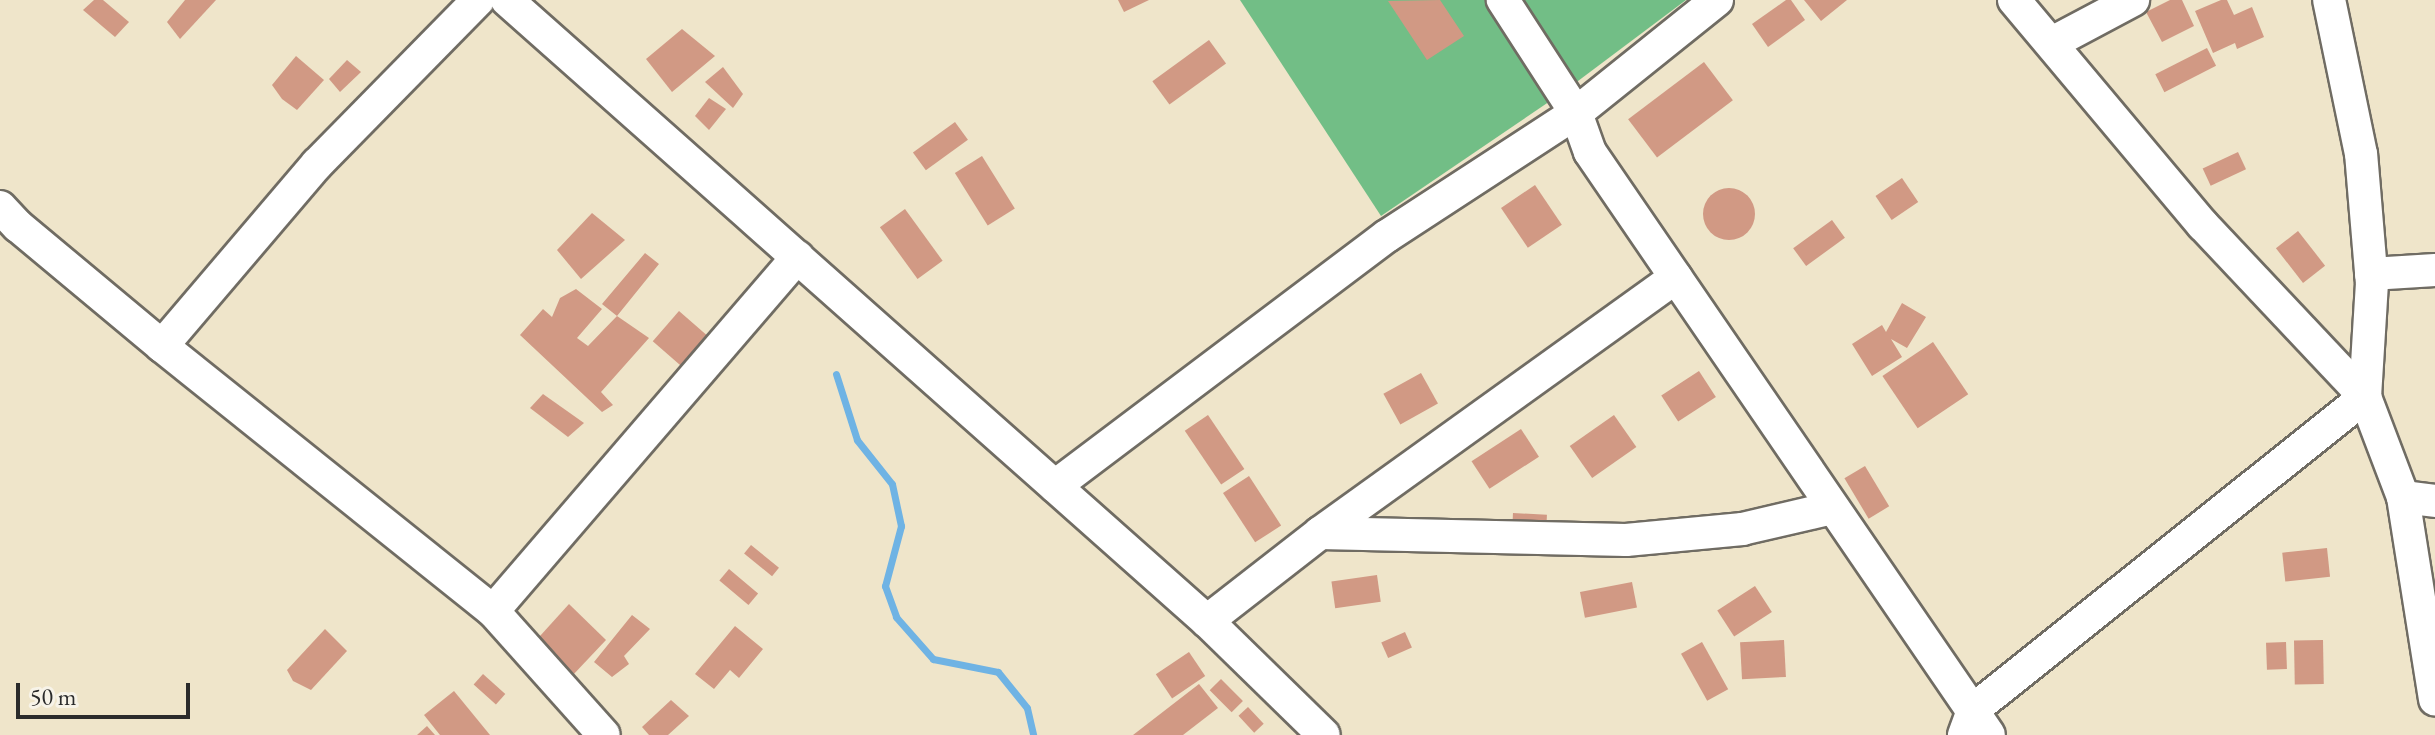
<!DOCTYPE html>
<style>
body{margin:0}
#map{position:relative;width:2435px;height:735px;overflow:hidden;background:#efe5ca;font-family:"EB Garamond",serif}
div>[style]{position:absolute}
.forest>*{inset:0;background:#72be86}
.stream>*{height:7px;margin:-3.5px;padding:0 3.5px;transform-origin:3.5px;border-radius:3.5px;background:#6fb3e4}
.building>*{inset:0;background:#d19984;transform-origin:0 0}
.round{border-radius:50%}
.roads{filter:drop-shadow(2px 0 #706c63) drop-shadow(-2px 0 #706c63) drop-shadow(0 2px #706c63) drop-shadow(0 -2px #706c63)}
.minor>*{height:32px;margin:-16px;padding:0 16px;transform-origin:16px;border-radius:16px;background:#fff}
span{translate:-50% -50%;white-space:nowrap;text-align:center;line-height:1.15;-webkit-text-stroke:8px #f7f3e8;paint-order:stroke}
.scale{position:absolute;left:16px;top:683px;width:174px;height:36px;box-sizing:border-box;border:4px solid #2b2b2b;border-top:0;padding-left:10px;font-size:24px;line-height:28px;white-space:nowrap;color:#2b2b2b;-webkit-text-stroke:6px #f7f3e8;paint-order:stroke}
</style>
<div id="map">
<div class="forest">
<div style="clip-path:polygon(1240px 0,1686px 0,1562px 93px,1381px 216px)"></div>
</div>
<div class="stream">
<div style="left:836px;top:374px;width:69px;rotate:72.3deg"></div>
<div style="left:857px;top:440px;width:56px;rotate:51.5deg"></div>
<div style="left:892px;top:484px;width:43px;rotate:77.9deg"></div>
<div style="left:901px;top:526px;width:62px;rotate:104.9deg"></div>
<div style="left:885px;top:586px;width:33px;rotate:70deg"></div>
<div style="left:896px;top:617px;width:56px;rotate:48.6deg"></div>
<div style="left:933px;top:659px;width:66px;rotate:11.3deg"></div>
<div style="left:998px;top:672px;width:46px;rotate:51.1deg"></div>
<div style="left:1027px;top:708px;width:28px;rotate:77deg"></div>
</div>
<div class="building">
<div style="clip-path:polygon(94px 0,103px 0,129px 22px,115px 37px,83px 10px)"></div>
<div style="clip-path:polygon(185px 0,216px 0,180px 39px,167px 22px)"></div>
<div style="clip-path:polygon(1118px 0,1149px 0,1124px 12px)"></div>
<div style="clip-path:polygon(1440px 0,1464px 36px,1427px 60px,1388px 1px)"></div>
<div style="clip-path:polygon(1786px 0,1791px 0,1805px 20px,1768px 47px,1752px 24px)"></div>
<div style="clip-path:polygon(1804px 0,1847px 0,1821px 21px)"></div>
<div style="clip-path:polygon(2170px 0,2182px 0,2194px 26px,2162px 42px,2146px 12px)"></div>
<div style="clip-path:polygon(2221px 0,2227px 0,2234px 15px,2252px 7px,2264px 37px,2237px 49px,2235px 43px,2213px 53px,2195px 11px)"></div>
<div style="clip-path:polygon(682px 29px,715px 56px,672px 92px,646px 59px)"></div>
<div style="left:1209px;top:40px;width:29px;height:70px;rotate:54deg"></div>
<div style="left:2207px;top:48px;width:20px;height:58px;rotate:63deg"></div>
<div style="clip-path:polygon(296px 56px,324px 80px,297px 110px,282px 99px,272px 85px)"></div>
<div style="clip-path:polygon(347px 60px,361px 72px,340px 92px,329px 79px)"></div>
<div style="left:1704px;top:62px;width:48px;height:95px;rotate:53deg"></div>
<div style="clip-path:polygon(723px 67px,743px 94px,733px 108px,705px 82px)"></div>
<div style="clip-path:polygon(709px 98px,726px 109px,709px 130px,695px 116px)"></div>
<div style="left:955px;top:122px;width:22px;height:52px;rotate:54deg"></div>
<div style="left:2238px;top:152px;width:19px;height:39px;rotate:65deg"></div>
<div style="left:982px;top:156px;width:62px;height:32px;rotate:58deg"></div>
<div style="left:1902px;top:178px;width:29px;height:32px;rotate:56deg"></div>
<div style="left:1535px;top:185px;width:48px;height:41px;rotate:56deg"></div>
<div class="round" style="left:1703px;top:188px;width:52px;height:52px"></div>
<div style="left:905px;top:209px;width:64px;height:31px;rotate:54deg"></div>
<div style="clip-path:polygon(592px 213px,625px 240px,581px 279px,557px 250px)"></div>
<div style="left:1832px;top:220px;width:22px;height:48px;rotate:54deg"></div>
<div style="left:2298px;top:231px;width:44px;height:28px;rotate:52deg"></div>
<div style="clip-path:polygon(645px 253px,659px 264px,617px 316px,649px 338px,601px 392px,613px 405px,602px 412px,520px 335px,543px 309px,552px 317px,560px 298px,576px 289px,602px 309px,577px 338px,588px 346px,617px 316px,602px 304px)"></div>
<div style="clip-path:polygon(1902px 303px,1926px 317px,1907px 348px,1891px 339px,1902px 357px,1872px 376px,1852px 344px,1882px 325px,1886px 332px)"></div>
<div style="left:679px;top:311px;width:43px;height:40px;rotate:41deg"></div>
<div style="left:1933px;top:342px;width:63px;height:61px;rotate:56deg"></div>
<div style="left:1699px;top:371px;width:31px;height:45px;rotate:57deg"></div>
<div style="left:1421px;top:373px;width:35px;height:43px;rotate:61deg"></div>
<div style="clip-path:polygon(543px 394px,584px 423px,568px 437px,530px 408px)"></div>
<div style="left:1208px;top:415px;width:65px;height:28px;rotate:56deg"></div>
<div style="left:1614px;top:415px;width:39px;height:54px;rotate:55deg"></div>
<div style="left:1521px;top:429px;width:33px;height:59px;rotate:57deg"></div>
<div style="left:1865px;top:466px;width:47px;height:24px;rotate:59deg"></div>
<div style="left:1249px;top:476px;width:59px;height:31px;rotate:57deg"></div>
<div style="left:1513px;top:513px;width:34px;height:17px;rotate:3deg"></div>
<div style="left:751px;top:545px;width:36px;height:11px;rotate:39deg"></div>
<div style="left:2327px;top:548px;width:29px;height:45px;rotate:84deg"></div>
<div style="left:729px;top:569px;width:38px;height:15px;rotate:40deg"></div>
<div style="left:1377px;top:575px;width:27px;height:46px;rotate:82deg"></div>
<div style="left:1632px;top:582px;width:26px;height:53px;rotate:79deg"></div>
<div style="left:1755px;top:586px;width:31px;height:45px;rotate:57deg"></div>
<div style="clip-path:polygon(569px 604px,606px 640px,572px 676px,544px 649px,540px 636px)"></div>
<div style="clip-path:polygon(632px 615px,650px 629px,624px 656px,629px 664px,612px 677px,594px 662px)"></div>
<div style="clip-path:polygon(735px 626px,763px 649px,739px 678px,730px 670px,714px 689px,695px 674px)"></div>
<div style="clip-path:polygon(325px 629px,347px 651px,311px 690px,293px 681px,287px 670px)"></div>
<div style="left:1405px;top:632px;width:17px;height:26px;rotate:66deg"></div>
<div style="left:1784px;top:640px;width:37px;height:44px;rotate:87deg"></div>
<div style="left:2323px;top:640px;width:44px;height:29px;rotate:89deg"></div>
<div style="left:1702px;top:642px;width:54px;height:24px;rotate:61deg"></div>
<div style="left:2286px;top:642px;width:27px;height:20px;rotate:88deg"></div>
<div style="left:1189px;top:652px;width:29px;height:40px;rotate:56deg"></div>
<div style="left:483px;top:674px;width:30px;height:14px;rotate:42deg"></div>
<div style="left:1221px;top:679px;width:31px;height:16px;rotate:45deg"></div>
<div style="clip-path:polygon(1199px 684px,1218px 708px,1183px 735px,1133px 735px)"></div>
<div style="clip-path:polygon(454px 691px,490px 735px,440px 735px,424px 715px)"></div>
<div style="clip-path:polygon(671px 700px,689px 716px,668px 735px,649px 735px,642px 727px)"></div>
<div style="left:1248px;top:707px;width:23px;height:13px;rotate:47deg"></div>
<div style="clip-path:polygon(427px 726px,435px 735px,417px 735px)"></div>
</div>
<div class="roads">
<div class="minor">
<div style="left:507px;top:0;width:936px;rotate:41.58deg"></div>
<div style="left:1207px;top:621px;width:163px;rotate:44.3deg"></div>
<div style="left:1717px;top:0;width:181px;rotate:141.3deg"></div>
<div style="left:1576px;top:113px;width:41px;rotate:70.3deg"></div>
<div style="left:1590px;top:152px;width:706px;rotate:55.61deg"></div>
<div style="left:2014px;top:0;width:294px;rotate:50deg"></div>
<div style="left:2203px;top:225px;width:236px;rotate:46.7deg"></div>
<div style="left:2365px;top:397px;width:107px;rotate:69.2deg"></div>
<div style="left:2403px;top:497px;width:205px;rotate:81deg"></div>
<div style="left:2052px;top:43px;width:92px;rotate:-28deg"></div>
<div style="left:0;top:207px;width:26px;rotate:47deg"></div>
<div style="left:18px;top:226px;width:187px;rotate:39.8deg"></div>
<div style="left:162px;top:346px;width:424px;rotate:38.7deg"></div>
<div style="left:493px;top:611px;width:166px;rotate:48.2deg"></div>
<div style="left:2371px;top:274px;width:64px;rotate:-3.6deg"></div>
<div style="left:162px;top:346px;width:239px;rotate:-49.6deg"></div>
<div style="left:317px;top:164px;width:230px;rotate:-45.5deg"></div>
<div style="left:1055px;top:486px;width:416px;rotate:-37deg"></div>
<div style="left:1387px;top:236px;width:225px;rotate:-33.1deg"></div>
<div style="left:1576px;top:113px;width:135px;rotate:-122.9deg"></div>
<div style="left:2403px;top:497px;width:32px;rotate:7deg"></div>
<div style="left:1320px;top:533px;width:306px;rotate:1.3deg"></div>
<div style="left:1626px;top:540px;width:117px;rotate:-5.4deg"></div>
<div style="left:1742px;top:529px;width:92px;rotate:-13.1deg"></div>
<div style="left:493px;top:611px;width:467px;rotate:-49.3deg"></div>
<div style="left:1207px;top:621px;width:143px;rotate:-37.9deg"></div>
<div style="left:1320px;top:533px;width:438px;rotate:-35.7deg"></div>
<div style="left:1964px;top:735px;width:27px;rotate:-70deg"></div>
<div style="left:1973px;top:710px;width:502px;rotate:-38.61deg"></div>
<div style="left:2365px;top:397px;width:113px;rotate:-86.5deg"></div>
<div style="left:2372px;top:284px;width:130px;rotate:-94.8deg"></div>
<div style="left:2361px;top:154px;width:157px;rotate:-101.7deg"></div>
</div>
</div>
<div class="scale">50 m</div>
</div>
